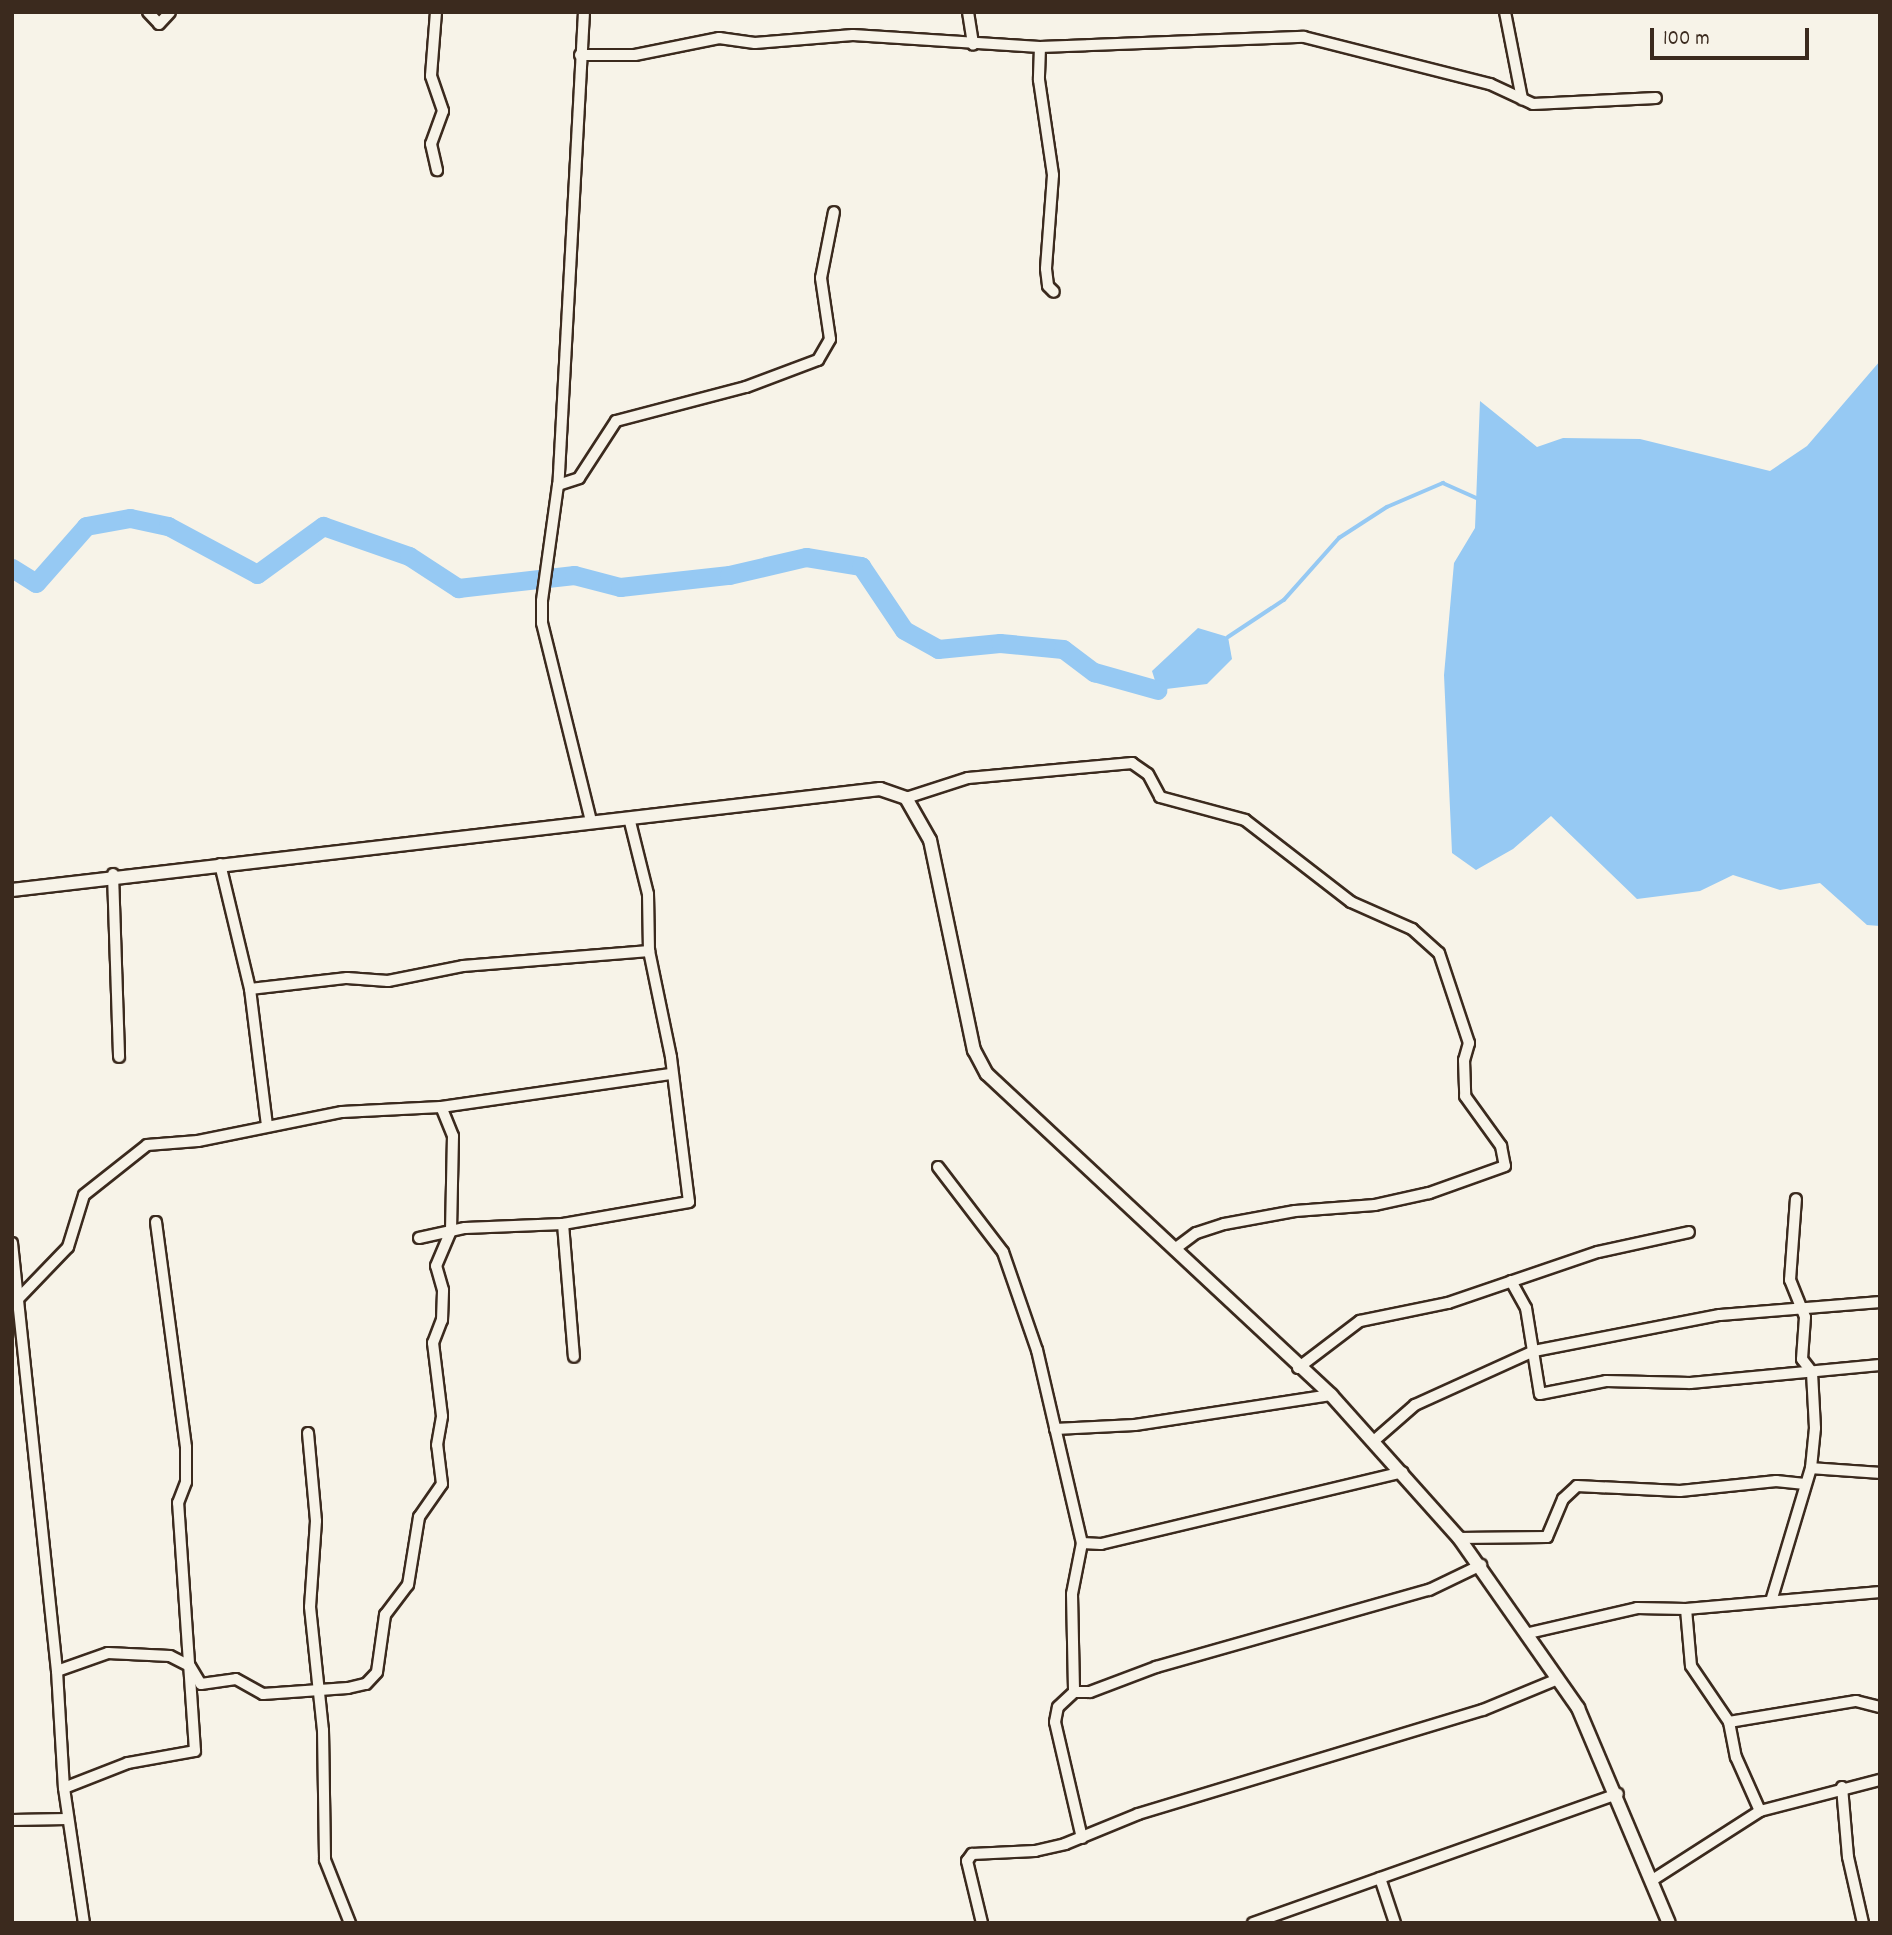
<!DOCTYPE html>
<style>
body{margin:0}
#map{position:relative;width:1892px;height:1935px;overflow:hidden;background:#f7f3e8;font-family:Dekko,sans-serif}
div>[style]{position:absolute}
.water>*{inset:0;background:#96c9f3}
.stream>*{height:3.5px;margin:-1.75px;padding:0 1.75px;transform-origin:1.75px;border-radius:1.75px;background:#96c9f3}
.river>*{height:19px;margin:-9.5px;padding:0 9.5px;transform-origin:9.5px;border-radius:9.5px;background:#96c9f3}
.roads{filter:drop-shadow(2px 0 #3b2a1e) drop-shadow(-2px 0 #3b2a1e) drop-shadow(0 2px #3b2a1e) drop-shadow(0 -2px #3b2a1e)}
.minor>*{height:10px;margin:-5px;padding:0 5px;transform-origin:5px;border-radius:5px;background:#f7f3e8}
.tertiary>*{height:12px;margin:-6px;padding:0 6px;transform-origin:6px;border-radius:6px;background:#f7f3e8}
span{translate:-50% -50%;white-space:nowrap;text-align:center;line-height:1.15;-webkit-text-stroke:7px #f7f3e8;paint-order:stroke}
.frame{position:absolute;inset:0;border:14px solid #3b2a1e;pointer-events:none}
.scale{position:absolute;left:1650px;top:28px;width:159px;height:32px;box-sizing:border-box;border:4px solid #3b2a1e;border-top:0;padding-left:9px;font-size:21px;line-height:24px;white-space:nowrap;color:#3b2a1e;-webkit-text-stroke:5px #f7f3e8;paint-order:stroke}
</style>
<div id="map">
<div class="water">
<div style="clip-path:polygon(1880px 361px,1880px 926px,1867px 925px,1820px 883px,1780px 890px,1733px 875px,1700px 891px,1637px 899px,1551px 816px,1513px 849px,1476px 870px,1452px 853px,1444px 675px,1454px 563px,1475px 528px,1480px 401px,1537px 447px,1563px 438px,1640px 439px,1770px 471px,1807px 446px)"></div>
<div style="clip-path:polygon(1198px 628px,1228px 637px,1232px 659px,1207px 684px,1158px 690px,1152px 671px)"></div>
</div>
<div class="stream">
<div style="left:1228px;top:637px;width:67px;rotate:-33.5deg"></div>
<div style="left:1284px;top:600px;width:83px;rotate:-48.4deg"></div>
<div style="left:1339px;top:538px;width:57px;rotate:-32.9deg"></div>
<div style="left:1387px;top:507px;width:61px;rotate:-23.2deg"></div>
<div style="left:1443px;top:483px;width:37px;rotate:24deg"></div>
</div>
<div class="river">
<div style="left:12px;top:568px;width:28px;rotate:32deg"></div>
<div style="left:36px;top:583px;width:76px;rotate:-48.7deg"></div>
<div style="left:86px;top:526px;width:45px;rotate:-10.3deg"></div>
<div style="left:130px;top:518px;width:39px;rotate:12deg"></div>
<div style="left:168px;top:526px;width:101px;rotate:28.3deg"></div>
<div style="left:257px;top:574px;width:82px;rotate:-36deg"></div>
<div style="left:323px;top:526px;width:91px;rotate:19.2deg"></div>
<div style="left:409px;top:556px;width:59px;rotate:33.1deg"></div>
<div style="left:458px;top:588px;width:117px;rotate:-6.4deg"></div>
<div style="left:574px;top:575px;width:48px;rotate:14.6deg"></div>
<div style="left:620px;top:587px;width:110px;rotate:-6.3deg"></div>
<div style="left:729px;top:575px;width:79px;rotate:-13.2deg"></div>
<div style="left:806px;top:557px;width:56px;rotate:9.3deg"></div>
<div style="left:861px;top:566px;width:77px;rotate:56.1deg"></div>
<div style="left:904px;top:630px;width:39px;rotate:29deg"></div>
<div style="left:938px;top:649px;width:62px;rotate:-5.5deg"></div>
<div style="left:1000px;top:643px;width:63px;rotate:5.4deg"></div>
<div style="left:1063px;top:649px;width:39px;rotate:37deg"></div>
<div style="left:1094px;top:672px;width:66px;rotate:15.7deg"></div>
</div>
<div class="roads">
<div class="minor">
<div style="left:148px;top:12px;width:16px;rotate:47deg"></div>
<div style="left:159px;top:24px;width:16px;rotate:-47deg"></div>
<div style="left:436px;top:12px;width:64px;rotate:94.5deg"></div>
<div style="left:431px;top:76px;width:37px;rotate:71deg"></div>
<div style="left:443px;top:111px;width:35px;rotate:110deg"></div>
<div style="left:431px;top:144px;width:27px;rotate:77deg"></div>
<div style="left:584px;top:12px;width:474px;rotate:93.1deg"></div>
<div style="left:558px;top:485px;width:117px;rotate:97.9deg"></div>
<div style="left:542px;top:601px;width:22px;rotate:90deg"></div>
<div style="left:542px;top:623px;width:204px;rotate:76.1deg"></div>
<div style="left:968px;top:12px;width:33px;rotate:81deg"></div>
<div style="left:1505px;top:12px;width:89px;rotate:78.9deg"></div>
<div style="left:1040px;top:47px;width:33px;rotate:92deg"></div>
<div style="left:1039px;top:80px;width:96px;rotate:81.6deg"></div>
<div style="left:1053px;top:175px;width:94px;rotate:94.3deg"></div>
<div style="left:1046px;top:269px;width:17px;rotate:83deg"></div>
<div style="left:1048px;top:286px;width:8px;rotate:45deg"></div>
<div style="left:580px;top:55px;width:55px"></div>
<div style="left:635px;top:55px;width:86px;rotate:-11.4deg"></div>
<div style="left:719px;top:38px;width:36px;rotate:8deg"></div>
<div style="left:755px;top:43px;width:98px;rotate:-4.7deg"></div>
<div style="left:853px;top:35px;width:187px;rotate:3.7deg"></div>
<div style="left:1040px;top:47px;width:264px;rotate:-2.2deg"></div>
<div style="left:1304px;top:37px;width:192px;rotate:14.2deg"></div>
<div style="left:1490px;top:84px;width:47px;rotate:24.9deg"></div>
<div style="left:1533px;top:104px;width:123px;rotate:-2.8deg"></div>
<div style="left:558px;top:485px;width:22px;rotate:-18deg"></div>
<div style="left:579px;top:478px;width:68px;rotate:-57deg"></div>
<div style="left:616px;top:421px;width:134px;rotate:-14.7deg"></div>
<div style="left:746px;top:387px;width:77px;rotate:-20.6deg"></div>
<div style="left:818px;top:360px;width:24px;rotate:-60deg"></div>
<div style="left:830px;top:339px;width:62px;rotate:-98.4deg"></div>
<div style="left:821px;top:278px;width:67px;rotate:-78.9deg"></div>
<div style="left:906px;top:798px;width:65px;rotate:-17.9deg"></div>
<div style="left:968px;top:778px;width:165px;rotate:-5.2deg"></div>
<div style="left:1132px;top:763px;width:19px;rotate:35deg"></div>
<div style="left:1148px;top:774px;width:26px;rotate:62deg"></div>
<div style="left:1160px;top:797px;width:88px;rotate:15.1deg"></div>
<div style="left:1245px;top:820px;width:134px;rotate:37.7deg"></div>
<div style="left:1351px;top:902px;width:67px;rotate:23.9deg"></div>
<div style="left:1412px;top:929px;width:36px;rotate:42deg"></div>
<div style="left:1439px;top:953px;width:95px;rotate:71.6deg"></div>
<div style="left:1469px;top:1043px;width:18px;rotate:106deg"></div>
<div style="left:1464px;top:1060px;width:36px;rotate:88deg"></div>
<div style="left:1465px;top:1096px;width:62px;rotate:54.2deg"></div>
<div style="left:1501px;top:1146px;width:20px;rotate:79deg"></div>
<div style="left:1505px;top:1166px;width:81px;rotate:160.4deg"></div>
<div style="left:1429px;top:1193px;width:55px;rotate:167.5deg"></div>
<div style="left:1375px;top:1205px;width:80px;rotate:175.7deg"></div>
<div style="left:1295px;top:1211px;width:72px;rotate:169.6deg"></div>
<div style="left:1224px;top:1224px;width:29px;rotate:162deg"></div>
<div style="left:1196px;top:1233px;width:25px;rotate:143deg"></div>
<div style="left:220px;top:864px;width:129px;rotate:76.5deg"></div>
<div style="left:250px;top:989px;width:137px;rotate:82.9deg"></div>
<div style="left:113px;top:874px;width:183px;rotate:88.1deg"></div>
<div style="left:250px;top:989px;width:98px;rotate:-6.5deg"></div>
<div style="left:347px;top:978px;width:41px;rotate:4.2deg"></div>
<div style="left:388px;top:981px;width:76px;rotate:-11.3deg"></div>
<div style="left:463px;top:966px;width:187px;rotate:-4.6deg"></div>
<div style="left:938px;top:1167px;width:107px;rotate:52.6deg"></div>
<div style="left:1003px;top:1252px;width:104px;rotate:70.9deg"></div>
<div style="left:1037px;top:1350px;width:198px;rotate:76.9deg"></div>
<div style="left:1082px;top:1543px;width:52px;rotate:101.1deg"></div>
<div style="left:1072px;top:1594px;width:98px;rotate:88.8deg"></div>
<div style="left:563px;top:1224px;width:133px;rotate:85.3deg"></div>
<div style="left:419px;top:1238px;width:47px;rotate:-12.3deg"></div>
<div style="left:465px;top:1228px;width:98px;rotate:-2.3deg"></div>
<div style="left:563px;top:1224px;width:128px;rotate:-9.9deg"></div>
<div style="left:689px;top:1202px;width:146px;rotate:-97.1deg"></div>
<div style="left:671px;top:1057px;width:108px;rotate:-101.7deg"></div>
<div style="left:649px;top:951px;width:57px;rotate:-91deg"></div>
<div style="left:648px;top:894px;width:78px;rotate:-104deg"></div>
<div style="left:12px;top:1243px;width:430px;rotate:84deg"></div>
<div style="left:57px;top:1671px;width:117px;rotate:86.6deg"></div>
<div style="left:64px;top:1788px;width:136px;rotate:81.6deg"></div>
<div style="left:1511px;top:1281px;width:31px;rotate:61deg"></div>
<div style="left:1526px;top:1308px;width:87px;rotate:80.8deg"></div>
<div style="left:1540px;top:1394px;width:67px;rotate:-11.1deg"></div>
<div style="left:1606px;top:1381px;width:84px;rotate:1.4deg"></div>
<div style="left:1690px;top:1383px;width:191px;rotate:-5.4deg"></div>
<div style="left:18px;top:1299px;width:72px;rotate:-46.1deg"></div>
<div style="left:68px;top:1247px;width:54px;rotate:-72.9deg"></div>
<div style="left:84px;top:1195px;width:80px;rotate:-38.4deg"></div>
<div style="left:147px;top:1145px;width:51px;rotate:-4.5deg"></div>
<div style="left:198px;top:1141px;width:147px;rotate:-11.4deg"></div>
<div style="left:342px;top:1112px;width:99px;rotate:-2.9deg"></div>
<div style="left:441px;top:1107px;width:232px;rotate:-8.2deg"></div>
<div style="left:1298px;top:1368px;width:78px;rotate:-37.2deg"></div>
<div style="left:1360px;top:1321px;width:90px;rotate:-11.6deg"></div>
<div style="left:1448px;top:1303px;width:158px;rotate:-18.8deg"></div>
<div style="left:1598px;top:1252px;width:93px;rotate:-12.4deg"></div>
<div style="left:1055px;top:1429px;width:80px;rotate:-2.9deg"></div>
<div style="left:1135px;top:1425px;width:198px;rotate:-8.7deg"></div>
<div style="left:308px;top:1433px;width:88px;rotate:84.8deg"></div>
<div style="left:316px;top:1521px;width:86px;rotate:94deg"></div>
<div style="left:310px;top:1607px;width:124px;rotate:84deg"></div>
<div style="left:323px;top:1730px;width:130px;rotate:89.1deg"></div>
<div style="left:325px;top:1860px;width:68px;rotate:68.4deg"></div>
<div style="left:1376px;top:1439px;width:52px;rotate:-41.1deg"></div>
<div style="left:1415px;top:1405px;width:131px;rotate:-24.4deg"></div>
<div style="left:1534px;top:1351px;width:189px;rotate:-11deg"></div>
<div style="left:1720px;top:1315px;width:161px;rotate:-4.6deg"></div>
<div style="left:1811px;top:1468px;width:69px;rotate:4.1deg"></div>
<div style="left:1459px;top:1538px;width:88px;rotate:-0.7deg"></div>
<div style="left:1547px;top:1537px;width:41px;rotate:-67.2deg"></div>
<div style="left:1563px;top:1499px;width:19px;rotate:-43deg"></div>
<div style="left:1577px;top:1486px;width:103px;rotate:2.8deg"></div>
<div style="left:1680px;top:1491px;width:97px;rotate:-5.9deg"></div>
<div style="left:1776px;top:1481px;width:29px;rotate:6deg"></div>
<div style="left:1082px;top:1543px;width:19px;rotate:3deg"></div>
<div style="left:1101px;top:1544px;width:310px;rotate:-13.4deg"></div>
<div style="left:1772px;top:1598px;width:136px;rotate:-73.3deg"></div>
<div style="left:1811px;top:1468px;width:40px;rotate:-84.3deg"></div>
<div style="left:1815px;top:1428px;width:56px;rotate:-93.1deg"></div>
<div style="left:1812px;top:1372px;width:16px;rotate:-128deg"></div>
<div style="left:1802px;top:1359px;width:42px;rotate:-85.9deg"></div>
<div style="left:1805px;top:1317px;width:40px;rotate:-112deg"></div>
<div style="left:1790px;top:1280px;width:81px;rotate:-85.8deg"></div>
<div style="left:1686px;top:1609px;width:57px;rotate:85deg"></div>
<div style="left:1691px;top:1666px;width:68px;rotate:55.8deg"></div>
<div style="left:1729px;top:1722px;width:36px;rotate:79deg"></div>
<div style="left:1736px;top:1757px;width:59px;rotate:66deg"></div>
<div style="left:1529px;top:1633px;width:111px;rotate:-13deg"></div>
<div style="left:1637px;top:1608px;width:49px;rotate:1.2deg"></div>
<div style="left:1686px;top:1609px;width:195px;rotate:-5deg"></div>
<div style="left:57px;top:1671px;width:54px;rotate:-19.4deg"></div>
<div style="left:108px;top:1653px;width:62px;rotate:2.8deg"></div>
<div style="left:170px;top:1656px;width:22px;rotate:27deg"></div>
<div style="left:190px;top:1666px;width:21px;rotate:59deg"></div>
<div style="left:201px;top:1684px;width:35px;rotate:-8deg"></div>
<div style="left:236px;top:1679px;width:31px;rotate:29deg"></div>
<div style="left:263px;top:1694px;width:85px;rotate:-4deg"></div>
<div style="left:348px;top:1688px;width:18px;rotate:-13deg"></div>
<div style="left:366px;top:1684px;width:16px;rotate:-47deg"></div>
<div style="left:377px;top:1672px;width:58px;rotate:-82deg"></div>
<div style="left:385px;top:1615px;width:38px;rotate:-53deg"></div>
<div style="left:408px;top:1585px;width:69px;rotate:-80.8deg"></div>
<div style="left:419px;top:1517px;width:40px;rotate:-55.1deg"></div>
<div style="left:442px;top:1484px;width:39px;rotate:-97deg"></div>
<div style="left:437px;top:1445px;width:29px;rotate:-80deg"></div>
<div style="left:442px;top:1416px;width:74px;rotate:-97deg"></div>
<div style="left:433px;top:1343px;width:25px;rotate:-69deg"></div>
<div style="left:442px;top:1320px;width:30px;rotate:-88deg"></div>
<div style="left:443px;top:1290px;width:25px;rotate:-106deg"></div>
<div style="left:436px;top:1266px;width:38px;rotate:-67deg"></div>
<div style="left:451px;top:1231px;width:95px;rotate:-88.8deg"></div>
<div style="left:453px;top:1136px;width:31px;rotate:-112deg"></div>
<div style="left:1729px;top:1722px;width:129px;rotate:-9.4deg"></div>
<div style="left:1856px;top:1701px;width:25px;rotate:14deg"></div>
<div style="left:1842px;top:1787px;width:70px;rotate:85.1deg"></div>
<div style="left:1848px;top:1857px;width:68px;rotate:77.2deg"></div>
<div style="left:64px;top:1788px;width:69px;rotate:-21.3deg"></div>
<div style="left:128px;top:1763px;width:68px;rotate:-10.2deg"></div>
<div style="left:195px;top:1751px;width:249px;rotate:-93.9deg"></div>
<div style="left:178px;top:1503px;width:22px;rotate:-69deg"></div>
<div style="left:186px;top:1482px;width:35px;rotate:-90deg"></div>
<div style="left:186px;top:1447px;width:227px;rotate:-97.6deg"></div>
<div style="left:12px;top:1820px;width:55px;rotate:-1deg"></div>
<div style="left:1082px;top:1838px;width:119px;rotate:-103.1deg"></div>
<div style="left:1055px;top:1722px;width:15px;rotate:-79deg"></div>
<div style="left:1058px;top:1707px;width:22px;rotate:-43deg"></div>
<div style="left:1074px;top:1692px;width:16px"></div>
<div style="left:1090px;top:1692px;width:71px;rotate:-20.7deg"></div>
<div style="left:1156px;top:1667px;width:284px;rotate:-15.8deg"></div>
<div style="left:1429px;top:1590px;width:58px;rotate:-25.7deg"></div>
<div style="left:1380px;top:1878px;width:47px;rotate:71.6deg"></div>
<div style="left:1654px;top:1879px;width:126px;rotate:-32.7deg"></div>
<div style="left:1760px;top:1811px;width:124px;rotate:-14.5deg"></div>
<div style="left:982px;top:1923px;width:64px;rotate:-103.6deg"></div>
<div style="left:967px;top:1861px;width:9px;rotate:-54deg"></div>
<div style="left:972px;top:1854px;width:63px;rotate:-2.7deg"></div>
<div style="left:1035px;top:1851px;width:31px;rotate:-13deg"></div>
<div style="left:1065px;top:1844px;width:79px;rotate:-22.3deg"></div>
<div style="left:1138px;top:1814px;width:360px;rotate:-16.8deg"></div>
<div style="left:1483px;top:1710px;width:81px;rotate:-22.5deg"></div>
<div style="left:1253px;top:1923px;width:387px;rotate:-19.5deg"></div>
</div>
<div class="tertiary">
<div style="left:12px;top:890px;width:874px;rotate:-6.64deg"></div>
<div style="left:880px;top:789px;width:28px;rotate:19deg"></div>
<div style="left:906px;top:798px;width:48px;rotate:60.3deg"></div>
<div style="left:930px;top:840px;width:215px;rotate:78.2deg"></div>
<div style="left:974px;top:1050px;width:27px;rotate:62deg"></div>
<div style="left:987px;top:1074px;width:471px;rotate:43deg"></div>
<div style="left:1331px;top:1395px;width:192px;rotate:48.2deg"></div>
<div style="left:1459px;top:1538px;width:208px;rotate:55deg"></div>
<div style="left:1578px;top:1708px;width:233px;rotate:67.1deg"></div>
</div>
</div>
<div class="frame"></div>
<div class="scale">100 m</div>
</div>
